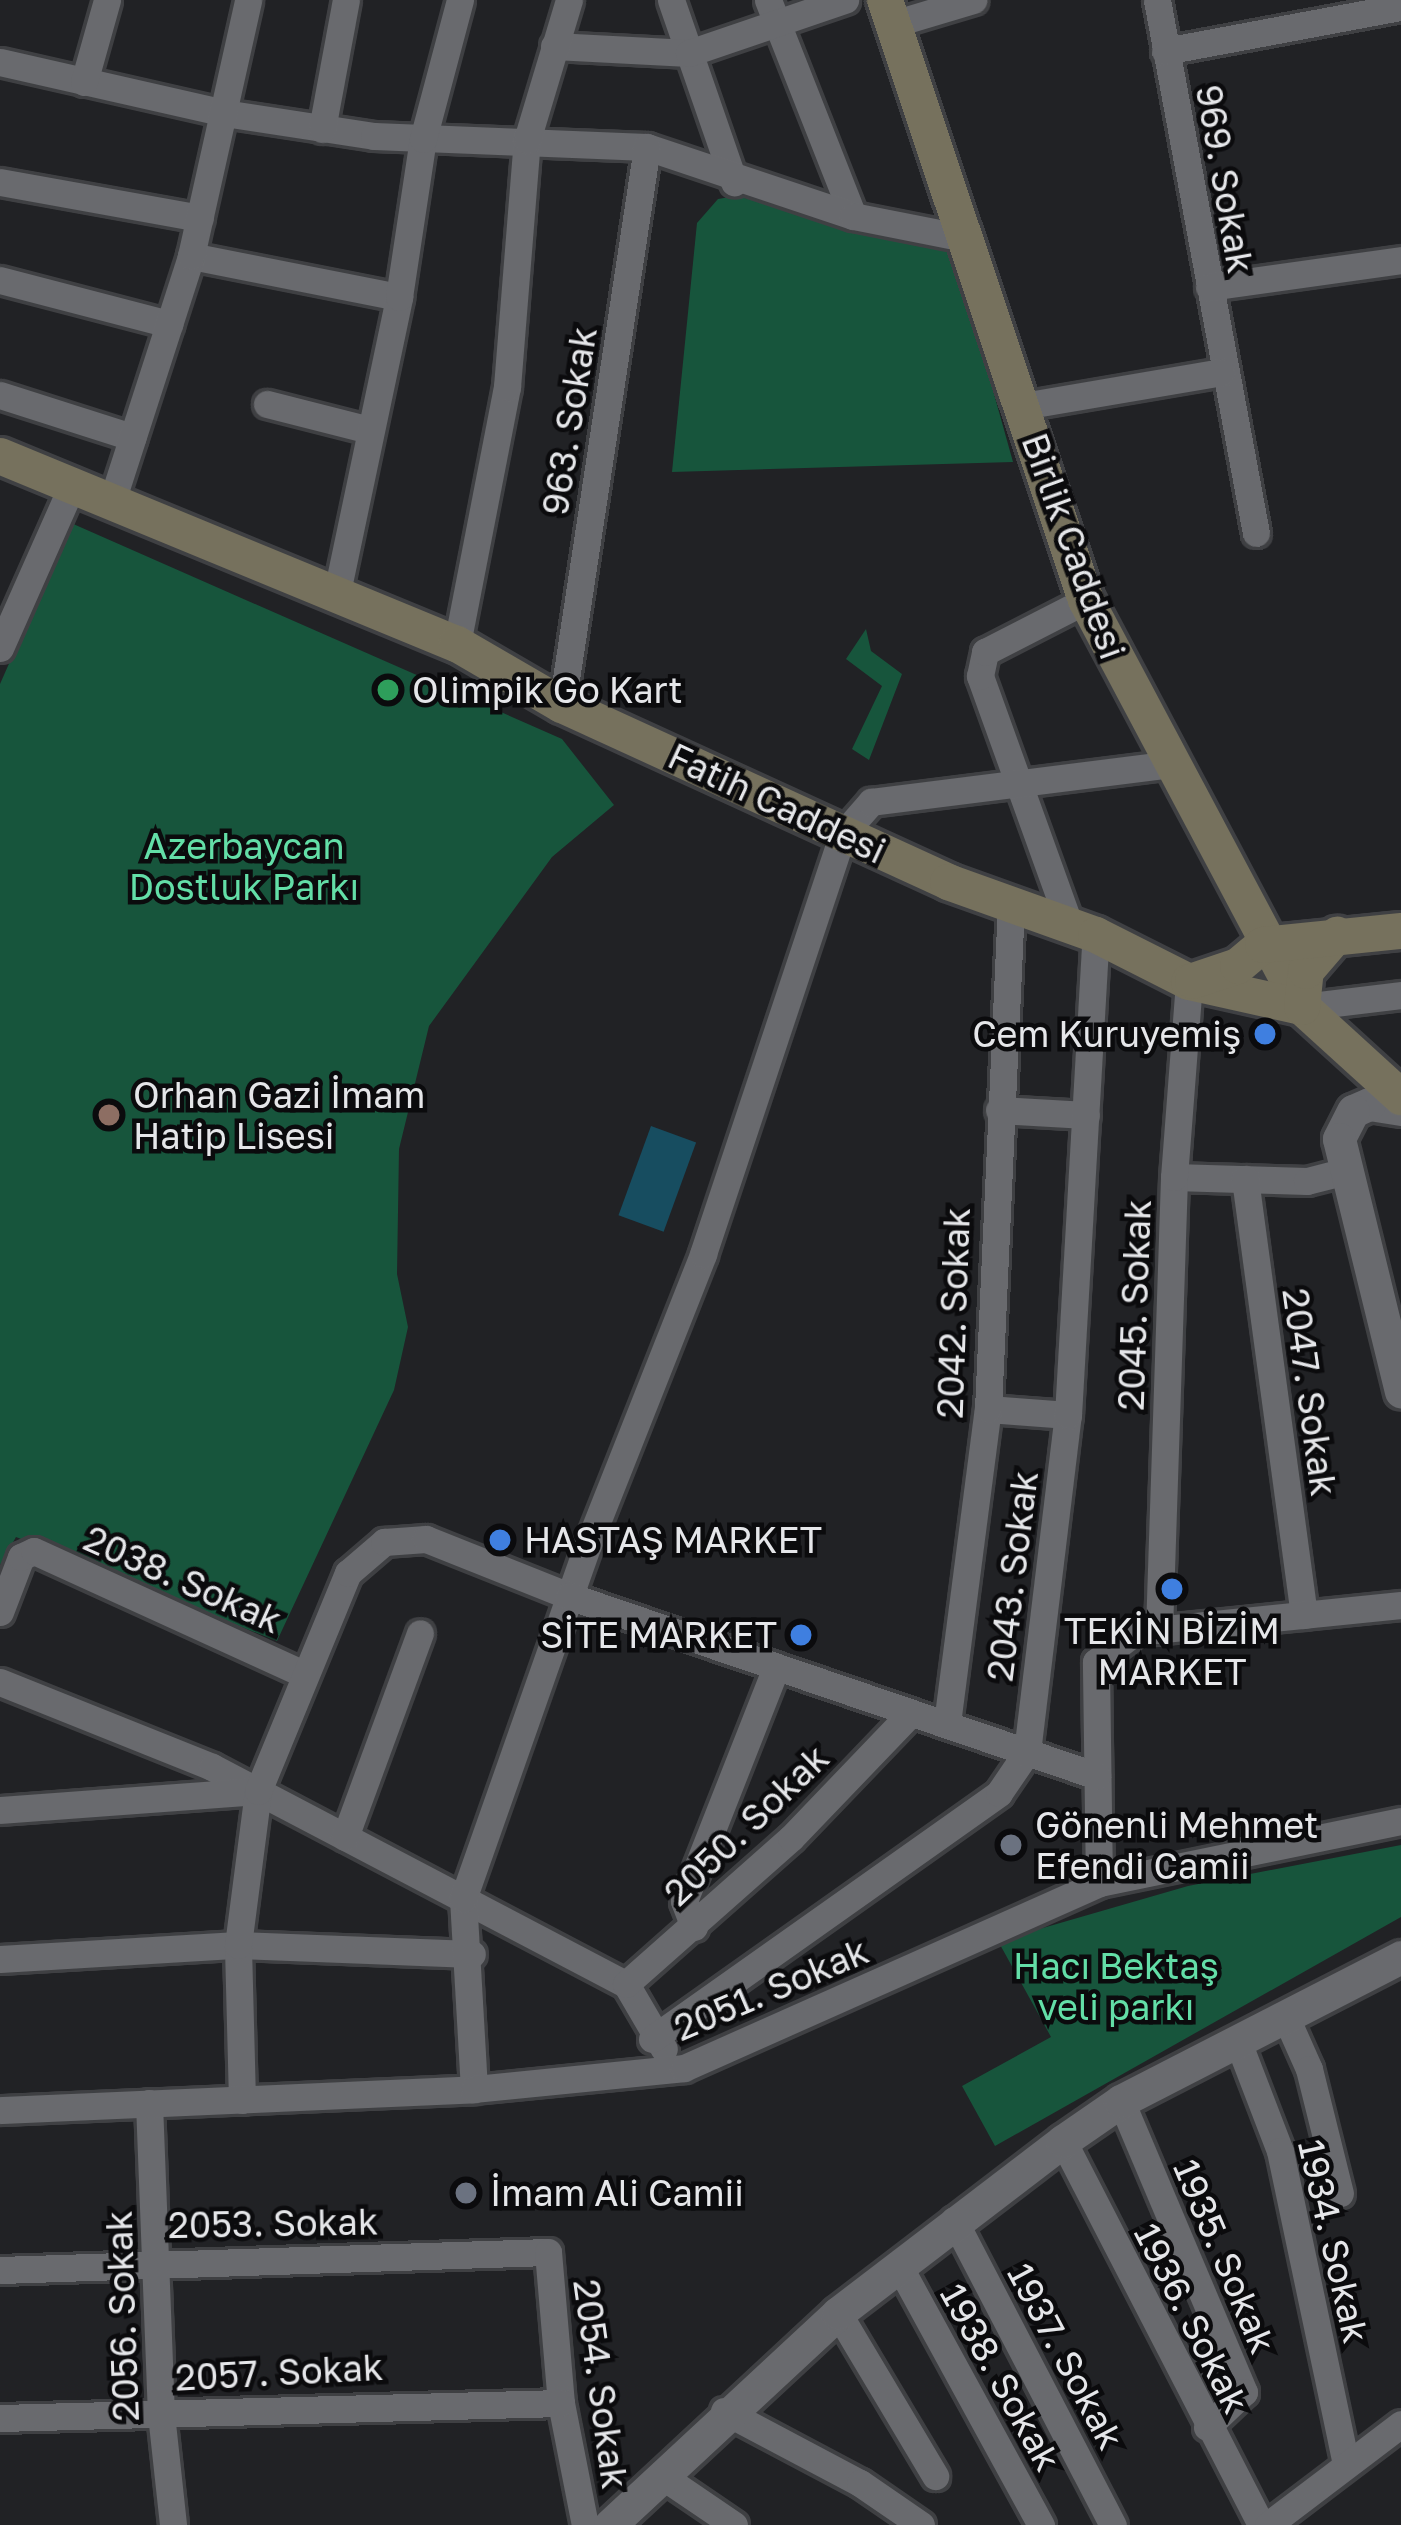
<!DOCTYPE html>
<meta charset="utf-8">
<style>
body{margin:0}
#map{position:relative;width:1401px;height:2525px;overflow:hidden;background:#212225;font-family:"Golos Text",sans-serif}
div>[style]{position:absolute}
.green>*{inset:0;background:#17553c}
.water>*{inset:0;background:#174d60;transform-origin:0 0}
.roads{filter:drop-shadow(3px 0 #3f4043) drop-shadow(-3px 0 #3f4043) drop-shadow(0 3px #3f4043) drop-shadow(0 -3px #3f4043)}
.minor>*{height:27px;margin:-13.5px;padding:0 13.5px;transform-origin:13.5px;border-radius:13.5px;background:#696a6e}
.tertiary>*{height:33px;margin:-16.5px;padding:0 16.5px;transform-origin:16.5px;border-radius:16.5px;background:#696a6e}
.secondary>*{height:36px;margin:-18px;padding:0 18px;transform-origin:18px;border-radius:18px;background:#76715d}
.dots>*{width:33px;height:33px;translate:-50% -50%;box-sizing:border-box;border:6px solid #0b0b0d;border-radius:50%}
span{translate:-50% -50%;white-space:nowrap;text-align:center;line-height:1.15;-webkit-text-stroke:9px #0b0b0d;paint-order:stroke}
.street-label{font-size:36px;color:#e5e6e9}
.poi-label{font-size:36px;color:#e5e6e9}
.left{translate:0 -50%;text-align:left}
.right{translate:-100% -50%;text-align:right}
.park-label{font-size:36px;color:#63dea7}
</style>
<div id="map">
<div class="green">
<div style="clip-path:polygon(736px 196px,953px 247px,1013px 462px,672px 472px,697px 223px,718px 199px)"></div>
<div style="clip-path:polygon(71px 523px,562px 739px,614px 805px,552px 857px,429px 1026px,399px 1149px,397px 1274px,408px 1327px,394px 1390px,277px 1641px,16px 1537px,0 1565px,0 684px)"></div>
<div style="clip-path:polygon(866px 629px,871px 651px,902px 674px,869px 760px,852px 749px,882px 686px,846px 659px)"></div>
<div style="clip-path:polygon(1401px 1845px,1401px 1917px,995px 2146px,962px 2086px,1051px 2037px,998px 1941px,1188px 1886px)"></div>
</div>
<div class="water">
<div style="left:651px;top:1126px;width:48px;height:95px;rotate:20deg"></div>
</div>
<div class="roads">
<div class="minor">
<div style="left:671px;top:0;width:193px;rotate:70.9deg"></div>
<div style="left:768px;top:0;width:232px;rotate:68.5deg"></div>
<div style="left:1157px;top:0;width:542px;rotate:79.48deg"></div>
<div style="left:893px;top:24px;width:84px;rotate:-16.7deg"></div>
<div style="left:554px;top:46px;width:135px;rotate:3deg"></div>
<div style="left:689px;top:53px;width:165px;rotate:-18.8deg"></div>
<div style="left:1165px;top:51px;width:240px;rotate:-10.6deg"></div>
<div style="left:0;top:62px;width:230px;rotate:12.8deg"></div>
<div style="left:224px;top:113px;width:152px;rotate:8.7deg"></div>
<div style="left:374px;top:136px;width:273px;rotate:2.3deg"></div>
<div style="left:647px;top:147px;width:217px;rotate:18.5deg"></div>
<div style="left:853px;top:216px;width:113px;rotate:11.2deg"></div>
<div style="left:84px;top:82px;width:85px;rotate:-74.3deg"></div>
<div style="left:322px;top:129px;width:131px;rotate:-79.5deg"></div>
<div style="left:0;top:182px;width:203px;rotate:10.2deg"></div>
<div style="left:191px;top:256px;width:212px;rotate:11.2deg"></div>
<div style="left:0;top:280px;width:175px;rotate:14.6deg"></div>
<div style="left:1209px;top:287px;width:194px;rotate:-8deg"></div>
<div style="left:0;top:395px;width:139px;rotate:17.7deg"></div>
<div style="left:267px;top:404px;width:106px;rotate:14.2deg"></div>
<div style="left:1023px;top:406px;width:201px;rotate:-9.7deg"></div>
<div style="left:113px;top:498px;width:254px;rotate:-72.1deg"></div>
<div style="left:191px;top:256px;width:262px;rotate:-77.4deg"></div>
<div style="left:336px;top:597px;width:307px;rotate:-78.1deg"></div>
<div style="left:399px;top:297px;width:160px;rotate:-81.4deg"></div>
<div style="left:423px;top:139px;width:144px;rotate:-75.1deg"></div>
<div style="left:457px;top:644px;width:262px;rotate:-79deg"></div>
<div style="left:507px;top:387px;width:248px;rotate:-85.4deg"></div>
<div style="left:527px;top:140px;width:146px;rotate:-73.3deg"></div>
<div style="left:0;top:648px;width:180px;rotate:-66.1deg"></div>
<div style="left:562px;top:705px;width:564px;rotate:-81.34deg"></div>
<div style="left:1070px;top:926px;width:266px;rotate:-109.8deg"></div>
<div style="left:980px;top:676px;width:25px;rotate:-78deg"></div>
<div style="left:985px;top:652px;width:114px;rotate:-27.2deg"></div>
<div style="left:1302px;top:1007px;width:100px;rotate:-6.9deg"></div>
<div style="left:999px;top:1110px;width:87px;rotate:3.3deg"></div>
<div style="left:1174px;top:1177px;width:133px;rotate:1.7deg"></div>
<div style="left:1307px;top:1181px;width:40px;rotate:-14.4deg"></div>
<div style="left:1245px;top:1179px;width:440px;rotate:82.3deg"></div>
<div style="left:988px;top:1409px;width:80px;rotate:4.3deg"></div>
<div style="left:0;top:1612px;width:59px;rotate:-69.1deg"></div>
<div style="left:21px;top:1557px;width:14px;rotate:-25deg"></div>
<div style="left:34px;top:1551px;width:294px;rotate:24.5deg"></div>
<div style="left:1159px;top:1630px;width:453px;rotate:-88.1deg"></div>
<div style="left:1174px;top:1177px;width:196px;rotate:-85.6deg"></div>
<div style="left:0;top:1682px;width:228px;rotate:21.8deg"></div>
<div style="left:212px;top:1767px;width:467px;rotate:27.7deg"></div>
<div style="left:626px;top:1984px;width:75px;rotate:59.7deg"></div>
<div style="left:947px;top:1723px;width:317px;rotate:-82.6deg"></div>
<div style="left:988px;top:1409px;width:505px;rotate:-87.39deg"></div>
<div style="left:0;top:1810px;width:259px;rotate:-4.2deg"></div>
<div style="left:345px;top:1837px;width:217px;rotate:-69.8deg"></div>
<div style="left:1099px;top:1883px;width:221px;rotate:-90.8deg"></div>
<div style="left:1096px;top:1662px;width:49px;rotate:-37.6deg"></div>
<div style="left:1135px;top:1632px;width:267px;rotate:-5.8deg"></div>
<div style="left:694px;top:1927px;width:28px;rotate:-111deg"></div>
<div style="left:684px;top:1901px;width:251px;rotate:-68.5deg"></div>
<div style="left:0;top:1959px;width:238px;rotate:-3.4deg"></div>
<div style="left:238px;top:1945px;width:234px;rotate:2.2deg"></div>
<div style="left:626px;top:1984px;width:220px;rotate:-41.5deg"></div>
<div style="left:791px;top:1838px;width:173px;rotate:-46.2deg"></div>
<div style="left:1285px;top:2015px;width:59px;rotate:66deg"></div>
<div style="left:1309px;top:2069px;width:128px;rotate:76deg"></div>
<div style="left:652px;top:2039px;width:425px;rotate:-35.3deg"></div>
<div style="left:999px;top:1793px;width:50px;rotate:-55.7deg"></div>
<div style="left:1027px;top:1752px;width:339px;rotate:-83.1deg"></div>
<div style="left:1068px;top:1415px;width:481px;rotate:-86.7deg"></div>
<div style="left:1237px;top:2039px;width:120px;rotate:69deg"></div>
<div style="left:1280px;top:2151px;width:320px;rotate:78.1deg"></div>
<div style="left:474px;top:2089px;width:190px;rotate:-93.3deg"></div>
<div style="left:463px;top:1899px;width:375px;rotate:-70.6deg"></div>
<div style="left:588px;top:1545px;width:313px;rotate:-68.4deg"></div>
<div style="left:703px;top:1254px;width:443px;rotate:-71.6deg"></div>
<div style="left:843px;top:834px;width:43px;rotate:-48.8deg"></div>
<div style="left:871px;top:802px;width:301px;rotate:-7.2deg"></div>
<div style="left:242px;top:2100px;width:155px;rotate:-91.5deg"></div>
<div style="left:238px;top:1945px;width:155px;rotate:-82.6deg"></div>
<div style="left:258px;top:1791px;width:236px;rotate:-67.6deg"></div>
<div style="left:348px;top:1573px;width:48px;rotate:-40.7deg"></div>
<div style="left:384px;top:1542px;width:42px;rotate:-4.1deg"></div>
<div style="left:426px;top:1539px;width:154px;rotate:21.7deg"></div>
<div style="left:569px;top:1596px;width:558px;rotate:18.82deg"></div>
<div style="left:1121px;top:2101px;width:316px;rotate:67.1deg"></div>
<div style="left:1244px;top:2392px;width:51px;rotate:136.6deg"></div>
<div style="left:149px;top:2103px;width:311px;rotate:87.8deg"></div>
<div style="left:161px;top:2414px;width:112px;rotate:83.8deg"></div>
<div style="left:0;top:2110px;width:474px;rotate:-2.5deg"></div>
<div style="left:474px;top:2089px;width:211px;rotate:-5.7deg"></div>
<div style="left:684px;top:2068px;width:454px;rotate:-24deg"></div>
<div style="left:1099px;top:1883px;width:308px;rotate:-11.6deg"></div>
<div style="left:1063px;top:2141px;width:432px;rotate:62.7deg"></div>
<div style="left:954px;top:2220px;width:344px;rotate:62.5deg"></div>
<div style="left:898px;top:2264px;width:298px;rotate:61.3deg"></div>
<div style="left:0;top:2270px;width:548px;rotate:-1.88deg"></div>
<div style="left:548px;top:2252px;width:152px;rotate:85.1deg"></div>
<div style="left:561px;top:2403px;width:124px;rotate:78.9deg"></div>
<div style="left:838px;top:2313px;width:190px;rotate:59.2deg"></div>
<div style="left:724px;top:2411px;width:154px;rotate:27.9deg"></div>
<div style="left:860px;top:2483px;width:74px;rotate:34.5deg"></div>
<div style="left:0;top:2418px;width:561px;rotate:-1.53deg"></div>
<div style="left:662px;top:2476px;width:87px;rotate:34.2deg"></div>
<div style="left:1268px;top:2525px;width:167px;rotate:-37.2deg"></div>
</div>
<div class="tertiary">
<div style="left:1401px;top:1109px;width:32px;rotate:-171deg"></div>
<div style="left:1369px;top:1104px;width:17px;rotate:156deg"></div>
<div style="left:1353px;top:1111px;width:31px;rotate:117deg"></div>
<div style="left:1339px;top:1139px;width:260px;rotate:76.2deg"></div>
<div style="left:610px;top:2525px;width:311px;rotate:-42.9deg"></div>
<div style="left:838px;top:2313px;width:283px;rotate:-37.4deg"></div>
<div style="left:1063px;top:2141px;width:70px;rotate:-34.6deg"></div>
<div style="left:1121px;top:2101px;width:315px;rotate:-27.2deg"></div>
</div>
<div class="secondary">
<div style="left:885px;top:0;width:633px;rotate:71.48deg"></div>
<div style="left:1086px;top:600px;width:461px;rotate:62deg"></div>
<div style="left:1302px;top:1007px;width:134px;rotate:42.3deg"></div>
<div style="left:0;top:456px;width:494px;rotate:22.4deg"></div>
<div style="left:457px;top:644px;width:121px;rotate:30.2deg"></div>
<div style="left:562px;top:705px;width:425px;rotate:24.6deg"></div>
<div style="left:948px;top:882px;width:157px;rotate:19.7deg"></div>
<div style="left:1096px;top:935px;width:104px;rotate:26.8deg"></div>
<div style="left:1189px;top:982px;width:116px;rotate:12.5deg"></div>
<div style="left:1302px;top:1007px;width:36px;rotate:-84deg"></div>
<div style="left:1306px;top:971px;width:48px;rotate:-49.3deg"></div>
<div style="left:1193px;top:981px;width:47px;rotate:-18.4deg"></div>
<div style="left:1238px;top:966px;width:33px;rotate:-40deg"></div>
<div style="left:1263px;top:945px;width:139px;rotate:-5.8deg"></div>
</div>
</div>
<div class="dots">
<div style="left:388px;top:690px;background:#2e9e5b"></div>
<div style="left:1265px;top:1034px;background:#3f7fe0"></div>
<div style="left:109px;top:1115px;background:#8d6e63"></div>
<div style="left:500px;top:1540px;background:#3f7fe0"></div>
<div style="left:1172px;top:1589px;background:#3f7fe0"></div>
<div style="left:801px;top:1635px;background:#3f7fe0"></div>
<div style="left:1011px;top:1845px;background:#6b7280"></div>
<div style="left:466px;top:2193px;background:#6b7280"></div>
</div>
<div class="street-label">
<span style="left:1225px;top:179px;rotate:80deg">969. Sokak</span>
<span style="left:569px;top:421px;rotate:-81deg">963. Sokak</span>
<span style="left:1074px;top:546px;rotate:70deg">Birlik Caddesi</span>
<span style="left:777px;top:803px;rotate:25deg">Fatih Caddesi</span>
<span style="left:1134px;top:1305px;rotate:-88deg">2045. Sokak</span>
<span style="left:953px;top:1313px;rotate:-88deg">2042. Sokak</span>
<span style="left:1310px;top:1392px;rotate:82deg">2047. Sokak</span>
<span style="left:1012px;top:1576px;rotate:-83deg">2043. Sokak</span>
<span style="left:183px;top:1579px;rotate:24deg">2038. Sokak</span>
<span style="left:746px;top:1825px;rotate:-44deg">2050. Sokak</span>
<span style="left:771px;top:1989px;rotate:-23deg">2051. Sokak</span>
<span style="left:273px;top:2223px;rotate:-1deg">2053. Sokak</span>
<span style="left:1334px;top:2241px;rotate:77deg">1934. Sokak</span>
<span style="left:1225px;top:2256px;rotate:67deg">1935. Sokak</span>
<span style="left:122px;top:2316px;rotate:-92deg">2056. Sokak</span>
<span style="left:1192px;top:2318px;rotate:63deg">1936. Sokak</span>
<span style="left:1066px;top:2356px;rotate:62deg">1937. Sokak</span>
<span style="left:279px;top:2372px;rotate:-3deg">2057. Sokak</span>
<span style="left:1001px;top:2377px;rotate:61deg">1938. Sokak</span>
<span style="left:601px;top:2384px;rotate:82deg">2054. Sokak</span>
</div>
<div class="poi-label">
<span class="left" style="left:412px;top:690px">Olimpik Go Kart</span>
<span class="right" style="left:1241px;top:1034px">Cem Kuruyemiş</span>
<span class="left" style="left:133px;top:1115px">Orhan Gazi İmam<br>Hatip Lisesi</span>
<span class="left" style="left:524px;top:1540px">HASTAŞ MARKET</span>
<span style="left:1172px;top:1651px">TEKİN BİZİM<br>MARKET</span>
<span class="right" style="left:777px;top:1635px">SİTE MARKET</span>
<span class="left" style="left:1035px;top:1845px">Gönenli Mehmet<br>Efendi Camii</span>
<span class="left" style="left:490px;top:2193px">İmam Ali Camii</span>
</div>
<div class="park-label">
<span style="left:244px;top:866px">Azerbaycan<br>Dostluk Parkı</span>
<span style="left:1116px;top:1986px">Hacı Bektaş<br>veli parkı</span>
</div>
</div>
